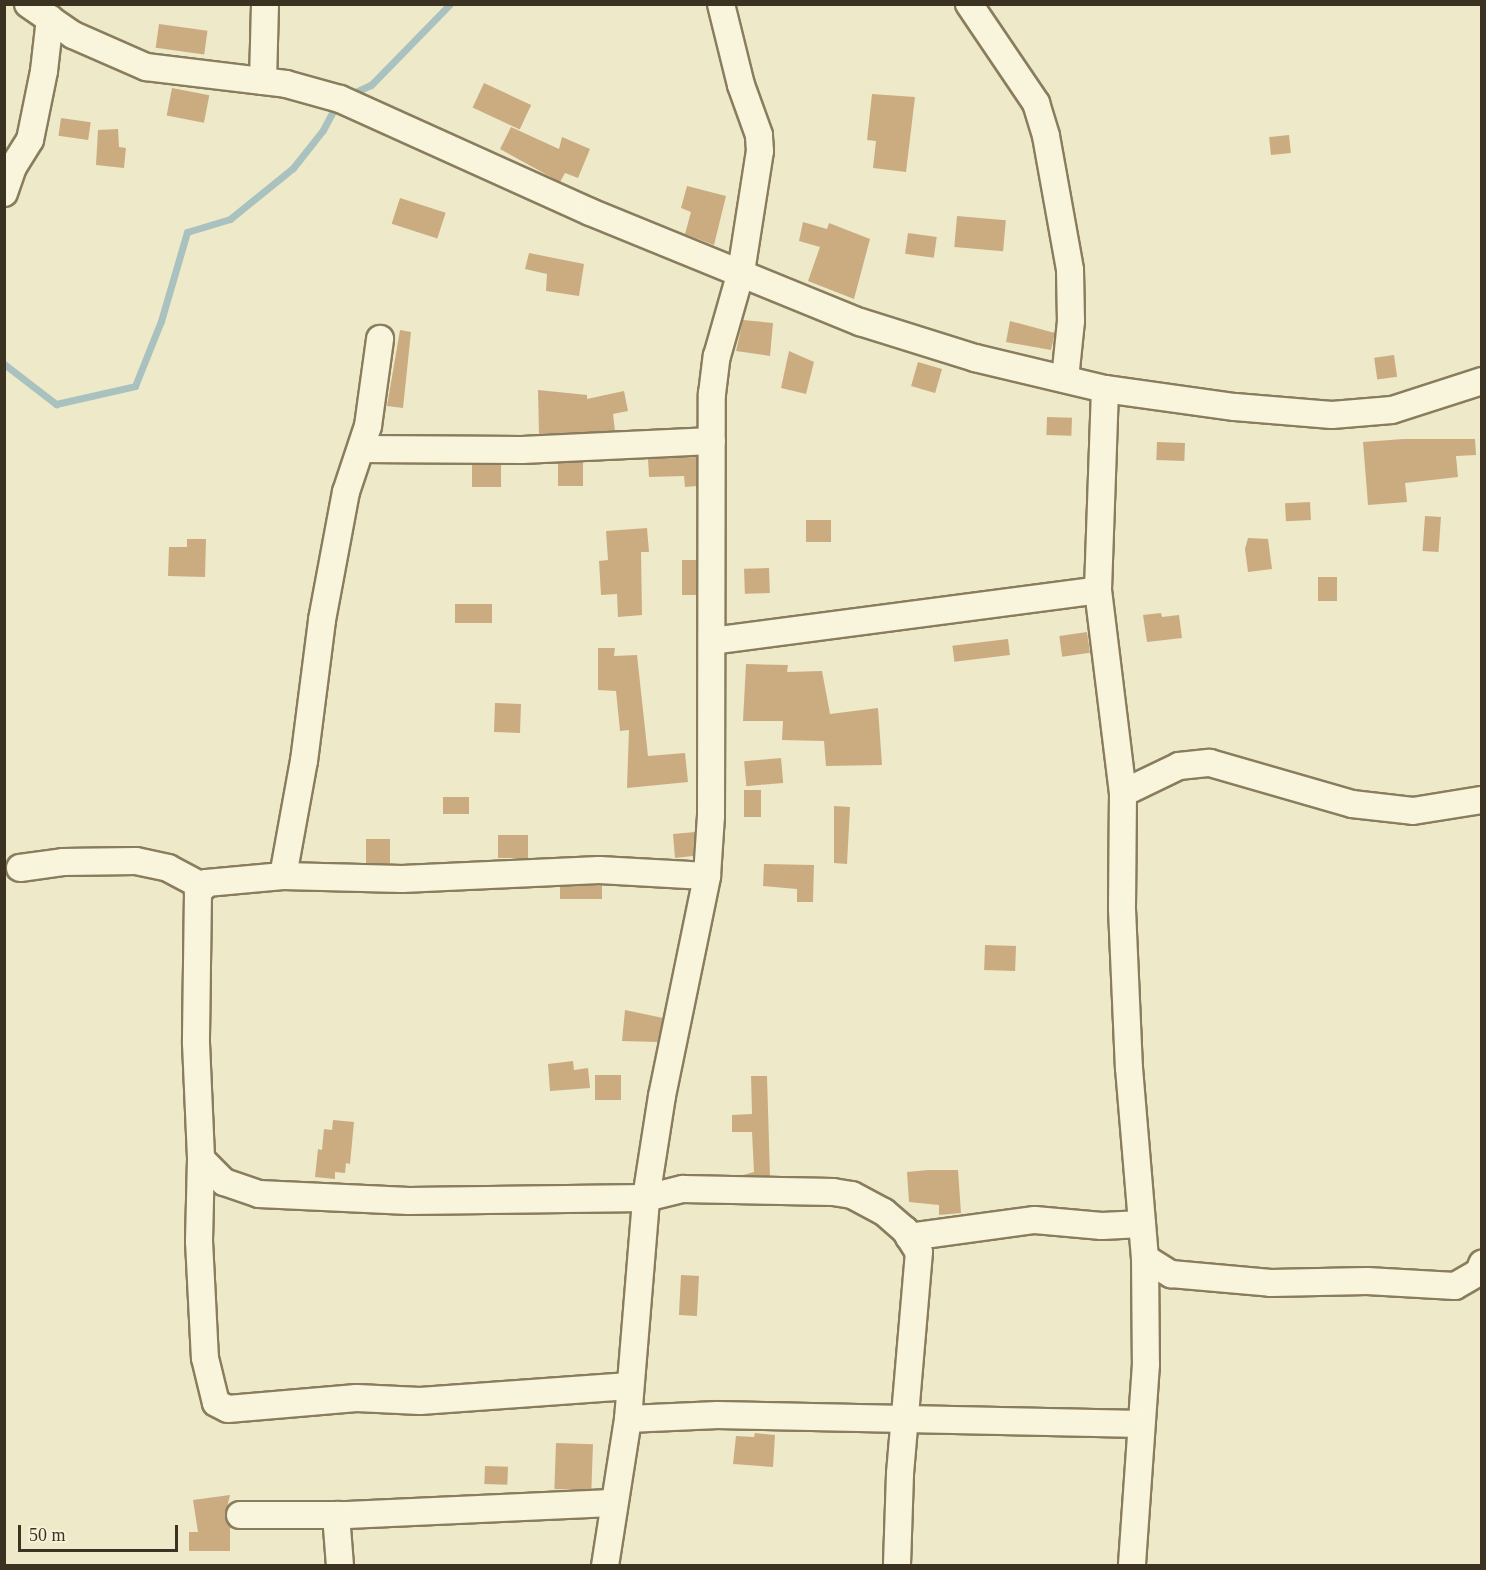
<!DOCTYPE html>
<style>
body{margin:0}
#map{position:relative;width:1486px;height:1570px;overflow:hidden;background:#eee9c9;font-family:"Times New Roman",serif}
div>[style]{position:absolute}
.stream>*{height:7px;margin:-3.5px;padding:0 3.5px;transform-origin:3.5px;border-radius:3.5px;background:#a9c2bf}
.building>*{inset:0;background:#cbac80;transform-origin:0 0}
.roads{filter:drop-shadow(2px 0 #8a7d5e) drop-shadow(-2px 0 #8a7d5e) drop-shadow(0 2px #8a7d5e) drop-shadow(0 -2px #8a7d5e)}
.street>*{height:26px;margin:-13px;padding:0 13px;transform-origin:13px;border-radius:13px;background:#f9f5dc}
span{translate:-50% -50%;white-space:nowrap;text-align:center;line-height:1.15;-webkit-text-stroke:6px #f6f2d8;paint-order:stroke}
.frame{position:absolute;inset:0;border:6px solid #3b3221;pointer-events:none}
.scale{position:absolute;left:18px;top:1525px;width:160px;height:27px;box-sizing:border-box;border:3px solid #3b3221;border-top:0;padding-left:8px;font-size:18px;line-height:21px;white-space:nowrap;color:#3b3221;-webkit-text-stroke:4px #f6f2d8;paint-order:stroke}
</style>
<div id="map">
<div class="stream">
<div style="left:347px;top:96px;width:26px;rotate:-25deg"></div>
<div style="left:371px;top:85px;width:113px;rotate:-45.7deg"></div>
<div style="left:4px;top:364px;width:66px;rotate:37.6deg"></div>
<div style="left:56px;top:404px;width:81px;rotate:-12.8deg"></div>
<div style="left:135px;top:386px;width:70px;rotate:-68.2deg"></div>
<div style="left:161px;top:321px;width:93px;rotate:-73.7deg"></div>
<div style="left:187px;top:232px;width:45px;rotate:-16.8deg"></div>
<div style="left:230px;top:219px;width:81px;rotate:-39deg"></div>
<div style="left:293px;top:168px;width:48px;rotate:-51.7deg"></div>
<div style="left:323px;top:130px;width:30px;rotate:-62deg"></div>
</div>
<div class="building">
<div style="left:159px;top:24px;width:49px;height:24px;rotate:8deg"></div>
<div style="left:484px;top:83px;width:52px;height:27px;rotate:25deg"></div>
<div style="left:172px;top:88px;width:38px;height:28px;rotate:11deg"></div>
<div style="clip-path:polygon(872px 94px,915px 97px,906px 172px,873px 168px,876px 141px,867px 140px)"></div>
<div style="left:61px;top:118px;width:30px;height:18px;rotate:8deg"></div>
<div style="clip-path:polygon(511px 127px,559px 149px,562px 137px,590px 149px,578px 178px,565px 173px,560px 182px,500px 149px)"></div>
<div style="clip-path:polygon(118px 129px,119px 147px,126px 148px,124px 168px,96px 165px,98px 130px)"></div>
<div style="left:1289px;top:135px;width:18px;height:20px;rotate:84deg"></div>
<div style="clip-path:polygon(687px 186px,726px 196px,714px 245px,685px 234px,691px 212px,681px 208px)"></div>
<div style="left:400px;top:198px;width:48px;height:27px;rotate:18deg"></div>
<div style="left:957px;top:216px;width:49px;height:31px;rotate:5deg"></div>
<div style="clip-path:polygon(803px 222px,827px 229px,829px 223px,870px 239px,854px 299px,808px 281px,820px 247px,799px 241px)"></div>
<div style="left:908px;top:233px;width:29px;height:21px;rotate:8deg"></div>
<div style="clip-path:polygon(529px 253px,584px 264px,579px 296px,546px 291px,547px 274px,525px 269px)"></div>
<div style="clip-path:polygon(743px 320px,773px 323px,770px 356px,736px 351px)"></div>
<div style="clip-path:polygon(1010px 321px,1055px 333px,1051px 350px,1006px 342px)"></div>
<div style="clip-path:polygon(400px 330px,411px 332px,403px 408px,387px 406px)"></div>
<div style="clip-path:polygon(789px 351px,814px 362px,806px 394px,781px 388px)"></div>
<div style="left:1394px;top:355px;width:22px;height:20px;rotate:82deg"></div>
<div style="left:918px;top:362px;width:25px;height:25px;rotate:16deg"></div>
<div style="clip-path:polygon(538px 390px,587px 395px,587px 399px,624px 391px,628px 411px,613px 414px,615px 431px,539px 434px)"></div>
<div style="left:1047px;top:417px;width:25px;height:18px;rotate:2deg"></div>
<div style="clip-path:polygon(1403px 439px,1475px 439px,1476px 455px,1456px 456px,1458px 477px,1405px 483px,1407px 502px,1368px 505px,1363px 442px)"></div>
<div style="left:1157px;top:442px;width:28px;height:18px;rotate:2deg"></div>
<div style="clip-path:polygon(697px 457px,697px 486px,685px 487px,684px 476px,649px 477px,648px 459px)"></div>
<div style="left:583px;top:462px;width:24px;height:25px;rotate:90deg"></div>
<div style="left:472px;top:465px;width:29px;height:22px"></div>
<div style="left:1310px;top:502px;width:18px;height:25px;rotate:87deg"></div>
<div style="left:1425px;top:516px;width:16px;height:35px;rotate:4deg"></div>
<div style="left:831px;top:520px;width:22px;height:25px;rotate:90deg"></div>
<div style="clip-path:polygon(647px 528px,649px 552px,641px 552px,642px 615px,618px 617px,617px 594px,601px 595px,599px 561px,608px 560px,606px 531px)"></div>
<div style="clip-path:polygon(1248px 538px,1268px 539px,1272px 569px,1248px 572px,1245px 549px)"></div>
<div style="clip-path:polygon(187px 539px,206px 539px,205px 577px,168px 576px,169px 547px,187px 547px)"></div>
<div style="left:682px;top:560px;width:15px;height:35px"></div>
<div style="left:769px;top:568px;width:25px;height:25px;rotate:88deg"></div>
<div style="left:1337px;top:577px;width:24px;height:19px;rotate:90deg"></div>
<div style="left:492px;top:604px;width:19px;height:37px;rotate:90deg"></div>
<div style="clip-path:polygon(1161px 613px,1162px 617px,1179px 615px,1182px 638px,1147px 642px,1143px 615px)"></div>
<div style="left:1087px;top:632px;width:21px;height:28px;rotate:82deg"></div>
<div style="left:1008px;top:639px;width:16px;height:56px;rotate:83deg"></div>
<div style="clip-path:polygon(598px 648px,615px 648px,614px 656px,637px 655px,648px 756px,685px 753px,688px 782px,627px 788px,629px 730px,620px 731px,616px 691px,598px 690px)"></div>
<div style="clip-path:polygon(746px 664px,788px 665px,787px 672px,822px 671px,830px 714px,878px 708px,882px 765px,826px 766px,824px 741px,782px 740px,783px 721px,743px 721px)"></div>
<div style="left:495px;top:703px;width:26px;height:29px;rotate:2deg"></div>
<div style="left:781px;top:758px;width:25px;height:37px;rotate:85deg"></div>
<div style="left:744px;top:790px;width:17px;height:27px"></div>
<div style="left:443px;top:797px;width:26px;height:17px"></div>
<div style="clip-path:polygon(834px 806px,850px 807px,847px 864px,834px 863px)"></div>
<div style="clip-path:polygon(695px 832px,693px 856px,675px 858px,673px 834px)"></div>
<div style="left:528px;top:835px;width:23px;height:30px;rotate:90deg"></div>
<div style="left:366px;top:839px;width:24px;height:24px"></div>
<div style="clip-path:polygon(764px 864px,814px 865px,813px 902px,797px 902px,797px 889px,763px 886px)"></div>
<div style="clip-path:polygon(602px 885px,602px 899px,560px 899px,560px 887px)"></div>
<div style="left:985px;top:945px;width:31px;height:25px;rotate:2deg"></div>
<div style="clip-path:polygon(625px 1010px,663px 1018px,658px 1042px,622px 1041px)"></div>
<div style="clip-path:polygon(573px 1061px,574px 1070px,588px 1068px,590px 1088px,550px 1091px,548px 1064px)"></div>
<div style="left:595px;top:1075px;width:26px;height:25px"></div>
<div style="clip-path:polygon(751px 1076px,767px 1076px,770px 1176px,743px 1175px,754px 1172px,752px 1132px,732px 1132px,732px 1115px,752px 1114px)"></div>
<div style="clip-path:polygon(333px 1120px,354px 1122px,350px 1164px,346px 1163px,345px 1173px,335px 1172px,335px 1179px,315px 1177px,318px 1149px,322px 1150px,324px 1129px,332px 1130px)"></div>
<div style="clip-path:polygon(928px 1170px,958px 1170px,961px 1213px,939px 1215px,939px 1205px,909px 1202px,907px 1172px)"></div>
<div style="left:681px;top:1275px;width:18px;height:40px;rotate:3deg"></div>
<div style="clip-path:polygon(755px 1433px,775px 1435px,773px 1467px,733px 1464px,736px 1436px,754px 1437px)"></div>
<div style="left:556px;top:1443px;width:37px;height:46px;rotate:2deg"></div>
<div style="left:485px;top:1466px;width:23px;height:18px;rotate:2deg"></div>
<div style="clip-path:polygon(230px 1495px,225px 1516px,230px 1526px,230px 1551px,189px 1551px,189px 1532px,198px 1532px,193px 1500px)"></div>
</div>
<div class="roads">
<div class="street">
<div style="left:28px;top:4px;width:55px;rotate:34.6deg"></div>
<div style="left:73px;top:35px;width:80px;rotate:23.7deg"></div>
<div style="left:146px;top:67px;width:141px;rotate:6.9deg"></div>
<div style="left:286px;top:84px;width:56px;rotate:15.5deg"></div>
<div style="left:340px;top:99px;width:274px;rotate:24.3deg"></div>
<div style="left:590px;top:212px;width:292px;rotate:22.2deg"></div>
<div style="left:860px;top:322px;width:121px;rotate:17.4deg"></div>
<div style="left:975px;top:358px;width:134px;rotate:13.4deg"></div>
<div style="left:1105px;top:389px;width:131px;rotate:7.9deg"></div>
<div style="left:1235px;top:407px;width:97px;rotate:4.7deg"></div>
<div style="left:1332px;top:415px;width:60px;rotate:-4.8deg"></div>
<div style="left:1392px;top:410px;width:95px;rotate:-17.9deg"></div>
<div style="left:969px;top:4px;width:120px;rotate:55.9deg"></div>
<div style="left:1036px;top:103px;width:34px;rotate:73deg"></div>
<div style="left:1046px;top:136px;width:136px;rotate:79.8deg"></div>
<div style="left:1070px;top:270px;width:51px;rotate:88.9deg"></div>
<div style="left:1071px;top:321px;width:58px;rotate:95.9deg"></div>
<div style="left:263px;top:81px;width:77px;rotate:-88.5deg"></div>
<div style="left:4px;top:193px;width:28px;rotate:-71deg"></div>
<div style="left:13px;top:167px;width:32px;rotate:-58deg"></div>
<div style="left:30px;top:140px;width:70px;rotate:-78.5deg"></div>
<div style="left:44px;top:71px;width:53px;rotate:-83.5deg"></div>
<div style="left:1105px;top:389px;width:201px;rotate:92deg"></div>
<div style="left:1098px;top:590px;width:205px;rotate:83deg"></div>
<div style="left:1123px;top:793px;width:116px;rotate:90.5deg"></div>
<div style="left:1122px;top:909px;width:159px;rotate:87.5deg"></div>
<div style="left:1129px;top:1068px;width:191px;rotate:85.2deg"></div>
<div style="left:1145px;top:1258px;width:106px;rotate:89.5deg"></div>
<div style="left:1146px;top:1364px;width:202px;rotate:94deg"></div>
<div style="left:362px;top:449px;width:160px;rotate:0.4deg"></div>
<div style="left:522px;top:450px;width:190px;rotate:-2.7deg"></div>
<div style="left:712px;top:641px;width:389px;rotate:-7.5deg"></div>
<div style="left:1123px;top:793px;width:62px;rotate:-25.7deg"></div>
<div style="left:1179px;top:766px;width:31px;rotate:-6deg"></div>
<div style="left:1210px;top:763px;width:148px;rotate:16.1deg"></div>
<div style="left:1352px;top:804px;width:61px;rotate:6.5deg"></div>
<div style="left:1413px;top:811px;width:70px;rotate:-9.1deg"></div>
<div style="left:20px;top:868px;width:43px;rotate:-7.9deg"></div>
<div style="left:63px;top:862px;width:73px;rotate:-0.8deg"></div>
<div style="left:136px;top:861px;width:33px;rotate:12deg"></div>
<div style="left:168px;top:868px;width:40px;rotate:28deg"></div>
<div style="left:283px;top:876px;width:117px;rotate:-79.7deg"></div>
<div style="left:304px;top:761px;width:142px;rotate:-82.7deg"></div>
<div style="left:322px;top:620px;width:130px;rotate:-79.4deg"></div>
<div style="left:346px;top:492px;width:70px;rotate:-71.6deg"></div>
<div style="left:368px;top:426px;width:88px;rotate:-82.1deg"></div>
<div style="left:707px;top:876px;width:108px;rotate:-176.8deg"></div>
<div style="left:599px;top:870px;width:197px;rotate:177.4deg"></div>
<div style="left:402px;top:879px;width:119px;rotate:-178.6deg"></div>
<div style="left:283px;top:876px;width:77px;rotate:174.8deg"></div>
<div style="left:206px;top:883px;width:13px;rotate:129deg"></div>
<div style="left:198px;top:893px;width:150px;rotate:90.8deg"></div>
<div style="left:196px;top:1043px;width:116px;rotate:87.5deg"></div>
<div style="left:201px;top:1159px;width:33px;rotate:45deg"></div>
<div style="left:224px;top:1182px;width:37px;rotate:19deg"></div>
<div style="left:259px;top:1194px;width:150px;rotate:2.7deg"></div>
<div style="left:409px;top:1201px;width:237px;rotate:-0.7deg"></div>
<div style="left:646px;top:1198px;width:38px;rotate:-14deg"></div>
<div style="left:683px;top:1189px;width:150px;rotate:1.1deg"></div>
<div style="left:833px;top:1192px;width:19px;rotate:9deg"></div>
<div style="left:852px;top:1195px;width:36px;rotate:28deg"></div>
<div style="left:884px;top:1212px;width:28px;rotate:41deg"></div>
<div style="left:905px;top:1230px;width:26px;rotate:58deg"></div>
<div style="left:919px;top:1252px;width:223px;rotate:94.9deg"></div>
<div style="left:900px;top:1474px;width:92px;rotate:91.9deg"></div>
<div style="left:201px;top:1159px;width:82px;rotate:91.4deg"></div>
<div style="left:199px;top:1241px;width:117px;rotate:87.1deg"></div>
<div style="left:205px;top:1358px;width:46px;rotate:76.3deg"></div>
<div style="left:216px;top:1403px;width:13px;rotate:27deg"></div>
<div style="left:228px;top:1409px;width:129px;rotate:-4.9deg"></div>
<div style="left:357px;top:1398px;width:63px;rotate:2.7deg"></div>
<div style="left:420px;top:1401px;width:210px;rotate:-4.1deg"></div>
<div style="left:909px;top:1237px;width:127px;rotate:-7.7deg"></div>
<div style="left:1035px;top:1220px;width:67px;rotate:5.1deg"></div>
<div style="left:1102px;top:1226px;width:40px;rotate:-2.9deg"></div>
<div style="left:1145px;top:1258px;width:31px;rotate:32deg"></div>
<div style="left:1171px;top:1274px;width:100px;rotate:5.1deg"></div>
<div style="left:1271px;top:1283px;width:96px;rotate:-1.2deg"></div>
<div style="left:1367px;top:1281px;width:88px;rotate:3.3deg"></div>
<div style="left:1455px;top:1286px;width:28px;rotate:-30deg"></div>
<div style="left:1479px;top:1272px;width:9px;rotate:-69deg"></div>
<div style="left:628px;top:1419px;width:90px;rotate:-2.5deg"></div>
<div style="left:718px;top:1415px;width:423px;rotate:1.2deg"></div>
<div style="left:240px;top:1515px;width:107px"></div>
<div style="left:347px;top:1515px;width:265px;rotate:-2.6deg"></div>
<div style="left:336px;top:1515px;width:51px;rotate:85.5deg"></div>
<div style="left:605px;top:1566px;width:149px;rotate:-81.1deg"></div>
<div style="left:628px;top:1419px;width:222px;rotate:-85.3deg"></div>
<div style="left:646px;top:1198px;width:103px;rotate:-81.1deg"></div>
<div style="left:662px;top:1096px;width:225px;rotate:-78.4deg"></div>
<div style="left:707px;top:876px;width:60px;rotate:-86.2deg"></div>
<div style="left:711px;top:816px;width:422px;rotate:-89.9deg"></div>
<div style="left:712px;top:394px;width:38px;rotate:-83deg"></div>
<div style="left:717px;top:356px;width:87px;rotate:-74.1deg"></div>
<div style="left:741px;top:272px;width:122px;rotate:-81.1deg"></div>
<div style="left:760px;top:151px;width:16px;rotate:-94deg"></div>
<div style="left:759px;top:135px;width:53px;rotate:-109.8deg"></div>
<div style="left:741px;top:85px;width:83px;rotate:-103.9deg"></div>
</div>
</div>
<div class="frame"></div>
<div class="scale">50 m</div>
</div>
